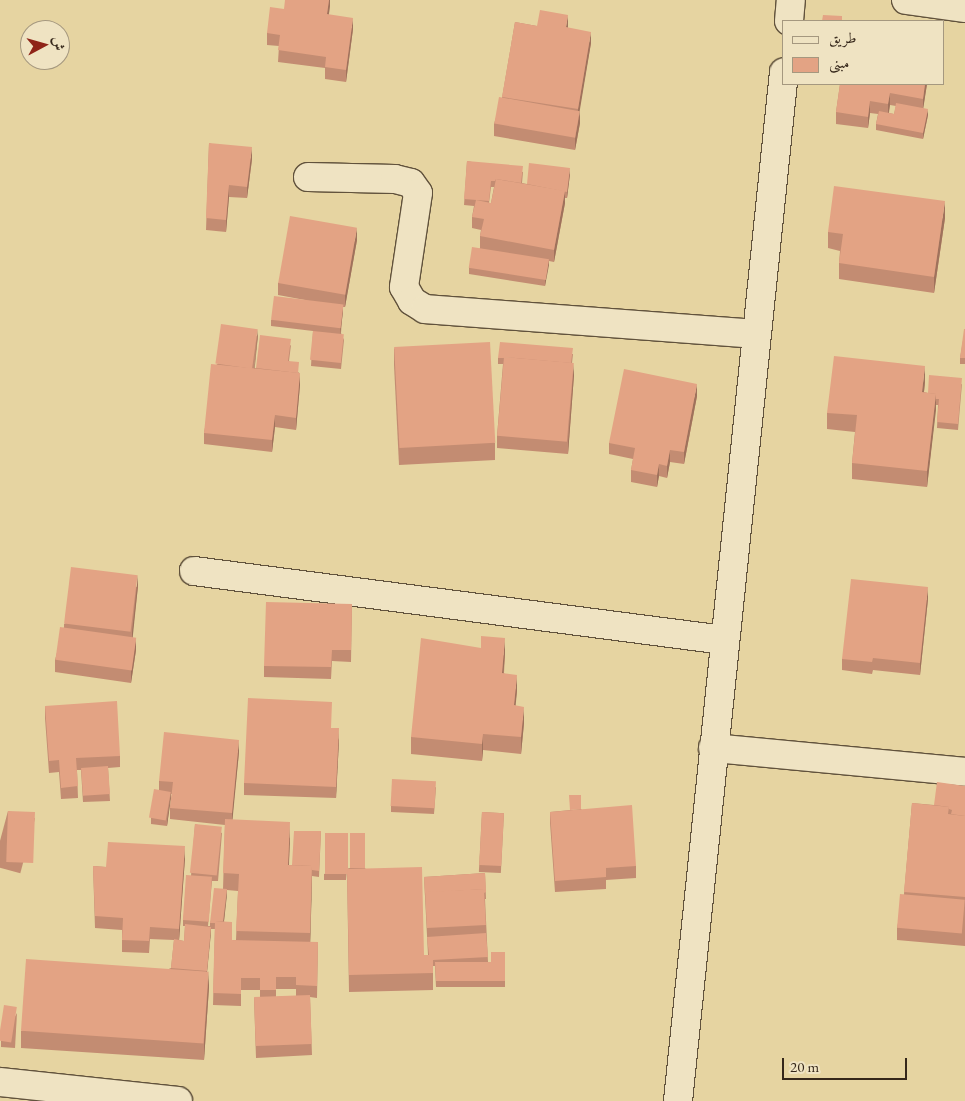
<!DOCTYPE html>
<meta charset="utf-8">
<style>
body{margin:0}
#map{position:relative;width:965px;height:1101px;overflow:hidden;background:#e6d4a1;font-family:"EB Garamond",Amiri,serif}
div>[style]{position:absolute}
.roads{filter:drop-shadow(1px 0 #61523c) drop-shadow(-1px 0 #61523c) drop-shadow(0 1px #61523c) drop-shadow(0 -1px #61523c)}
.street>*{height:28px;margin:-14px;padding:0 14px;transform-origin:14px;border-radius:14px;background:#efe3c2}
.wall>*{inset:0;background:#c38c72;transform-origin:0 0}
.shaded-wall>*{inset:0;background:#9f725c}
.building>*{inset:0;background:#e3a384;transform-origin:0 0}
span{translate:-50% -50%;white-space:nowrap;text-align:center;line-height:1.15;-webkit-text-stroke:4px #efe3c2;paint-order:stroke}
.legend{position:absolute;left:782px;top:20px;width:162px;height:65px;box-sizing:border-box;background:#efe3c2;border:1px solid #a5987f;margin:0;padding:6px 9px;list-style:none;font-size:15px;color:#35271a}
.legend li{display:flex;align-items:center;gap:10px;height:25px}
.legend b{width:25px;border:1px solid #a5987f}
.north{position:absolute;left:20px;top:20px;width:50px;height:50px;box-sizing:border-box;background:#efe3c2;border:1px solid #a5987f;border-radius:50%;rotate:84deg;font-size:14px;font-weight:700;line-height:20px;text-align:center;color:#35271a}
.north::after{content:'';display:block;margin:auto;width:18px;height:22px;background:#8f2418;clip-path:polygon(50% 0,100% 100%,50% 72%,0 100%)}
.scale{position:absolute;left:782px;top:1058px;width:125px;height:22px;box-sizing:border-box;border:2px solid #35271a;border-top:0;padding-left:6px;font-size:15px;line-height:18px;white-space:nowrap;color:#35271a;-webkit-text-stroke:4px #efe3c2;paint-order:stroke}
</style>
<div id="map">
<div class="roads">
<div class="street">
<div style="left:906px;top:0;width:60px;rotate:7.7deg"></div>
<div style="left:789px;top:21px;width:21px;rotate:-85deg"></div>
<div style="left:308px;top:177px;width:87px;rotate:1.3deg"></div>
<div style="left:395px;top:179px;width:16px;rotate:14deg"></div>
<div style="left:411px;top:183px;width:12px;rotate:55deg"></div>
<div style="left:418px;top:193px;width:95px;rotate:98.5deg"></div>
<div style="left:404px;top:287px;width:16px;rotate:60deg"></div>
<div style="left:412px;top:301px;width:15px;rotate:32deg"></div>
<div style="left:425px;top:309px;width:332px;rotate:4.3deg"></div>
<div style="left:194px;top:571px;width:534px;rotate:7.42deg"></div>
<div style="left:713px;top:748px;width:253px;rotate:5.4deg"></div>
<div style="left:0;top:1082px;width:179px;rotate:6.1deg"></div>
<div style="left:678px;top:1101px;width:1034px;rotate:-84.12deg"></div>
</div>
</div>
<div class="wall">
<div style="clip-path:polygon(330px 0,329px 15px,353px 29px,346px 82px,325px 79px,325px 68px,278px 62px,279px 46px,267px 45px,267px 33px,284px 9px)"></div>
<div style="clip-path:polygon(515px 22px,537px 26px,568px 28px,591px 43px,579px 111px,580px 123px,575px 150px,494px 136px,494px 124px,502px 98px)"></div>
<div style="clip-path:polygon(evenodd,840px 84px,927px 84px,923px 108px,928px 115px,923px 139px,876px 130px,876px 124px,878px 114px,870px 113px,868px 128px,836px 124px,836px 112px,840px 84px,890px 105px,896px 106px,894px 114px,889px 113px,890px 105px)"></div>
<div style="clip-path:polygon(209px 143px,252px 159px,247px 198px,229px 197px,226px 232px,206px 230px)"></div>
<div style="clip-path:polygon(evenodd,467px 161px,523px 172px,522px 183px,527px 184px,570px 174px,567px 198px,565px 198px,565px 203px,554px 262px,549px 261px,545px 286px,469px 274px,469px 268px,480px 248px,480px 236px,481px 230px,472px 228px,472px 217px,474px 206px,464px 205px,467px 161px,491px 187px,494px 187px,491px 203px,489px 203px,491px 187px)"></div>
<div style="clip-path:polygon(945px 218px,934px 293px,839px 279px,839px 263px,840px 251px,828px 248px,828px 232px)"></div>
<div style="clip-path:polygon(357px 240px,345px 307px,343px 307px,341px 333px,344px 340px,341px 369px,311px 366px,313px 331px,271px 326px,271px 320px,305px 300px,278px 295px,278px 283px)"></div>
<div style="clip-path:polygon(965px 329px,965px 364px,960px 364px,960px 358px)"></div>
<div style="clip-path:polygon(258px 335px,254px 368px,256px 368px,291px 345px,289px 361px,299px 373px,300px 385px,296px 430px,275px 427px,272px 452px,204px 444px,204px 433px,216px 365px)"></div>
<div style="clip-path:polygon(394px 348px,495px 443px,495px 460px,399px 465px,394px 365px)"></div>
<div style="clip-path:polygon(573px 354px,572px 363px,574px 375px,568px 454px,497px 448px,497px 436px,503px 364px,498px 364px,498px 358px)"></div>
<div style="clip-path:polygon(925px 382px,924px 392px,928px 393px,962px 384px,958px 430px,937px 428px,938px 405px,936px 405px,927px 487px,852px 479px,852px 463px,855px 432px,827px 429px,827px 413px)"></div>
<div style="clip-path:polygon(697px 396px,684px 464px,670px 462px,667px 478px,659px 476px,657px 487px,631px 482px,631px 470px,633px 459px,609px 454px,609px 443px)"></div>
<div style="clip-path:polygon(138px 586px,132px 638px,136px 650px,131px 683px,55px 672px,55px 660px,64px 627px,64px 624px)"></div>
<div style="clip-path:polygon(928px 599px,920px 675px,873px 670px,872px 674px,842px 670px,842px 659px)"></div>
<div style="clip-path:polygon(352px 604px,351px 662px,332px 661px,331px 679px,264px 677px,264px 666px)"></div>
<div style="clip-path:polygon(505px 654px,504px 673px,517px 691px,515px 706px,524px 723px,521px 754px,483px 750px,482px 761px,411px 754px,411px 737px)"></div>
<div style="clip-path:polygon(45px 706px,120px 756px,120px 767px,108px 768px,110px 801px,83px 802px,81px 770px,77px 770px,78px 798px,61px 799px,59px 772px,49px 773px,45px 718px)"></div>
<div style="clip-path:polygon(332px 728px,339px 740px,336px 798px,244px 795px,244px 783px)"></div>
<div style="clip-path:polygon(evenodd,239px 752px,232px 820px,290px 838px,289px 865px,292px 865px,321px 831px,319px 877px,312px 876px,310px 942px,318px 942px,317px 998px,310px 997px,312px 1055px,256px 1058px,254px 998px,260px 998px,260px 990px,241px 990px,241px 1006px,213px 1005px,215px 929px,211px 929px,207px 971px,209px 987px,204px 1060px,21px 1048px,21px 1031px,171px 968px,174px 940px,150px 939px,149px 953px,122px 952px,122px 930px,95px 928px,93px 866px,106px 867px,185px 858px,179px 940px,184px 941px,185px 926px,183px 926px,183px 920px,191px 876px,195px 824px,222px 833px,218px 881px,212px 881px,208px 926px,210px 926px,210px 923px,223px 889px,225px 825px,170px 819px,170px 808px,172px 794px,171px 794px,167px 826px,151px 824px,151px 818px,159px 790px,159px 781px,239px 752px,227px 890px,238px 891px,236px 940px,232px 940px,224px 921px,227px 890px,239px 752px,276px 989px,296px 989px,296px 996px,276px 997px,276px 989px)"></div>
<div style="clip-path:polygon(965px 786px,965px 946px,897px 940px,897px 928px,904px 894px,912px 803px,934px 805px)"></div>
<div style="clip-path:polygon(436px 787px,434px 814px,391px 812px,391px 806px)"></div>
<div style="clip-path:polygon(581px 809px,636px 866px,636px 878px,606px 880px,606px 889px,555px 892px,550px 823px,550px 812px)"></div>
<div style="left:8px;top:811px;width:28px;height:57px;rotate:15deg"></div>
<div style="left:482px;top:812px;width:22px;height:60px;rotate:3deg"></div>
<div style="clip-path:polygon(350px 868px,365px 868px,424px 955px,428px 955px,424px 877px,485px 873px,486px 899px,485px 899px,488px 962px,491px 962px,505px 952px,505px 987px,436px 987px,435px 966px,433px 966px,433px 990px,349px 992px,347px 870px,346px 880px,324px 880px,324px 874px)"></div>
<div style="clip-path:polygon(17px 1013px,15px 1048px,1px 1047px,1px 1041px)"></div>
</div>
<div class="shaded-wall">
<div style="clip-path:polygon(329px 0,330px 0,330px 6px,327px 26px,327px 14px)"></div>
<div style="clip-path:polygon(568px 15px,568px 27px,566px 39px,566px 27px)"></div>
<div style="clip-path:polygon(353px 18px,353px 29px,346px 82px,346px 70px)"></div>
<div style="clip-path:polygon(591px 32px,591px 43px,578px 121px,578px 109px)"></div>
<div style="clip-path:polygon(925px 84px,927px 84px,923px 110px,923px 99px)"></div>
<div style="clip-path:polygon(890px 93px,890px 105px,888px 116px,888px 104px)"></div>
<div style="clip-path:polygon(870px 101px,870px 113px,868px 128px,868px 117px)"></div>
<div style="clip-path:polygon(928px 109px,928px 115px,923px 139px,923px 133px)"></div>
<div style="clip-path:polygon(580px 111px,580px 123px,575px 150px,575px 139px)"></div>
<div style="clip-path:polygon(252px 147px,252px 159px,247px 198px,247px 187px)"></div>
<div style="clip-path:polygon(570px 168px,570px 174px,567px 198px,567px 192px)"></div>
<div style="clip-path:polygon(229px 185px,229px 197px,226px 232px,226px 220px)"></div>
<div style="clip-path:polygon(565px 191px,565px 203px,554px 262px,554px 250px)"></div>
<div style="clip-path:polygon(945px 201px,945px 218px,934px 293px,934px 277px)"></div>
<div style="clip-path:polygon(357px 228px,357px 240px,345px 307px,345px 296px)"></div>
<div style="clip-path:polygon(549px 259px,549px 265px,545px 286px,545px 280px)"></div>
<div style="clip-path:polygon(343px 305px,343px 312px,340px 335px,340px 329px)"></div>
<div style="clip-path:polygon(258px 329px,258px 335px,254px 375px,254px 369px)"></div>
<div style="clip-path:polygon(574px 363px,574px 375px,568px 454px,568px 442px)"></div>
<div style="clip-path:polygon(925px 366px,925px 382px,922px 409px,922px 392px)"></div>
<div style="clip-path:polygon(300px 373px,300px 385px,296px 430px,296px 418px)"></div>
<div style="clip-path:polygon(697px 384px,697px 396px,684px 464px,684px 452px)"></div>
<div style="clip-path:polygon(936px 394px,936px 410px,927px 487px,927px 471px)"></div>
<div style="clip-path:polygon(275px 415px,275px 427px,272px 452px,272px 440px)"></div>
<div style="clip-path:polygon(670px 450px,670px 462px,667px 478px,667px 466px)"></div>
<div style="clip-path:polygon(659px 464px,659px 476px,657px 487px,657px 475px)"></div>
<div style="clip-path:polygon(138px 575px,138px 586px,132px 644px,132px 632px)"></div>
<div style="clip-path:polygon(928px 587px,928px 599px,920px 675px,920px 663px)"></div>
<div style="clip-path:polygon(136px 638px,136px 650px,131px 683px,131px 671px)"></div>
<div style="clip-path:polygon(505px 638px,505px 654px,502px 690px,502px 673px)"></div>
<div style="clip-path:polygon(517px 675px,517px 691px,514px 722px,514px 705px)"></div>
<div style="clip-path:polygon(524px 707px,524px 723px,521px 754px,521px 737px)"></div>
<div style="clip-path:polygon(339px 728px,339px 740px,336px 798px,336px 787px)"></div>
<div style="clip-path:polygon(483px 734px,483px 750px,482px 761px,482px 744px)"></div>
<div style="clip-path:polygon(239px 740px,239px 752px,232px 825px,232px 813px)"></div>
<div style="clip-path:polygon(171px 792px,171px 798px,167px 826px,167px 820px)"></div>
<div style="clip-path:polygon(290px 822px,290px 838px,288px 882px,288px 865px)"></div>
<div style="clip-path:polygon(185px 846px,185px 858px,179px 941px,179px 929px)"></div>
<div style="clip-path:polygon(312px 866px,312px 882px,310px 950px,310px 933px)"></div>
<div style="clip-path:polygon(227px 889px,227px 895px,223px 930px,223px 924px)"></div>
<div style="clip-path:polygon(211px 927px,211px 933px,206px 982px,206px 976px)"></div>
<div style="clip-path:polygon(209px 971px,209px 987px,204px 1060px,204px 1043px)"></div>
</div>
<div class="building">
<div style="clip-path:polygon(285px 0,329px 0,327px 14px,353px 18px,346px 70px,325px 67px,326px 57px,278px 50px,280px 35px,267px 33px,270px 7px,284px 9px)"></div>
<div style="clip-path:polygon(540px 10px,568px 15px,566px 27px,591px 32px,578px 109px,502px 97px,515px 22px,537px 26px)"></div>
<div style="clip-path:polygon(823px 15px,842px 16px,842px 21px,822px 21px)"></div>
<div style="clip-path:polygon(840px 84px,925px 84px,923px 99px,890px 93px,888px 104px,870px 101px,868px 117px,836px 112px)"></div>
<div style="left:499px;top:97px;width:82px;height:27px;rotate:10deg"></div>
<div style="clip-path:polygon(896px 103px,928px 109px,923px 133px,876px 124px,879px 111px,894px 114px)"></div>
<div style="clip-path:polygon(209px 143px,252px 147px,247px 187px,229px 185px,226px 220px,206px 218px)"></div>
<div style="clip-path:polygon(467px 161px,523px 166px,521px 183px,496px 179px,495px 181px,491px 181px,489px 201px,464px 199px)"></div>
<div style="clip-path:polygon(529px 163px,570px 168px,567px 192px,527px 184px)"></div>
<div style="clip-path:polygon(496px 179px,565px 191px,554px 250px,480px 236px,484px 219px,472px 217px,476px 200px,491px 203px)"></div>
<div style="clip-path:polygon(834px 186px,945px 201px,934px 277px,839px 263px,843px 234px,828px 232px)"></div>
<div style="left:290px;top:216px;width:68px;height:68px;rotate:10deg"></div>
<div style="left:472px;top:247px;width:78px;height:21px;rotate:9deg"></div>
<div style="left:274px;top:296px;width:70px;height:24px;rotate:7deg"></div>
<div style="left:221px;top:324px;width:37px;height:40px;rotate:8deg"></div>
<div style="clip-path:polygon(964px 329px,965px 329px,965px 358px,960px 358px)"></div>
<div style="left:313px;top:331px;width:31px;height:29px;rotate:6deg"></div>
<div style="clip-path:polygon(260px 335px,291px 339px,288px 361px,299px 362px,298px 373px,256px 368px)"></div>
<div style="left:490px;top:342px;width:101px;height:96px;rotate:87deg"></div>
<div style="clip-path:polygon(500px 342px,573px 348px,571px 363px,504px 357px,504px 358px,498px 358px)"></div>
<div style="clip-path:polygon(834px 356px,925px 366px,922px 392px,936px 394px,927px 471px,852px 463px,857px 415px,827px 413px)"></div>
<div style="left:504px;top:357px;width:70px;height:79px;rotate:5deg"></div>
<div style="clip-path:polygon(211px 364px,300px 373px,296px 418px,275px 415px,272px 440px,204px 433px)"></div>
<div style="clip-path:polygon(624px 369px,697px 384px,684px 452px,670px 450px,667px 466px,659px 464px,657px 475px,631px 470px,635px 448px,609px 443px)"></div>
<div style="clip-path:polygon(929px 375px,962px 378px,958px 424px,937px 422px,939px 399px,936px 399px,936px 394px,928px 393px)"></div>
<div style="left:71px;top:567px;width:67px;height:57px;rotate:7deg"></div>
<div style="clip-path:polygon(851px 579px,928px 587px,920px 663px,873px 658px,872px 662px,842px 659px)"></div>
<div style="clip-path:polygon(266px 602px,352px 604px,351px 650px,332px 650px,331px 667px,264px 666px)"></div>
<div style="left:60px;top:627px;width:77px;height:33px;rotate:8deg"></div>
<div style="clip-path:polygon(481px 636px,505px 638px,502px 673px,517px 675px,514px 705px,524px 707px,521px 737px,483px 734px,482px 744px,411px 737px,421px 638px,481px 648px)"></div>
<div style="clip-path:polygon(248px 698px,332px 702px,331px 728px,339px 728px,336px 787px,244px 783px)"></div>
<div style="clip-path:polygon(117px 701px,120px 756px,76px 758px,78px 786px,61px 788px,59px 760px,49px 761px,45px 706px)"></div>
<div style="clip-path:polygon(164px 732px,239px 740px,232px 813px,170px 808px,173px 782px,159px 781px)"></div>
<div style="left:108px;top:766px;width:28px;height:27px;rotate:86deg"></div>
<div style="left:392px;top:779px;width:44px;height:27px;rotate:3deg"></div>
<div style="clip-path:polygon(937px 782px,965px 786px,965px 816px,951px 814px,952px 810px,949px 809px,949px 807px,934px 805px)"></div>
<div style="left:154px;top:789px;width:17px;height:29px;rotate:10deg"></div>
<div style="clip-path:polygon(569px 795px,581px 795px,581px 809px,570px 810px)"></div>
<div style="clip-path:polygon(912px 803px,949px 807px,948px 814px,965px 816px,965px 897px,904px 892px)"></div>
<div style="clip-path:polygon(632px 805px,636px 866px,606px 868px,606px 877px,555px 881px,550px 812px)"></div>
<div style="left:8px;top:811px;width:27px;height:51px;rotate:2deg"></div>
<div style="left:482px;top:812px;width:22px;height:53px;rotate:3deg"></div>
<div style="clip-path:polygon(225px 819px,290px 822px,288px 865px,312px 866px,310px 933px,236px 931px,239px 874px,223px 873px)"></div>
<div style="left:195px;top:824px;width:27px;height:49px;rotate:6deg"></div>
<div style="clip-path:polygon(294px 831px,321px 831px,319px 871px,312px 870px,312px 866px,292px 865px)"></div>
<div style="left:325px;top:833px;width:23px;height:41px"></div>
<div style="left:350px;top:833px;width:15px;height:35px"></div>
<div style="clip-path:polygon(108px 842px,185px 846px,179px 929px,150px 927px,149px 941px,122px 940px,123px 918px,95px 916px,93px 866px,106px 867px)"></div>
<div style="clip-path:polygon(422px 867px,424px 955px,433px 955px,433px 973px,349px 975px,347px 869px)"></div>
<div style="clip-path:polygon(485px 873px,486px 892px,484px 893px,484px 889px,425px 893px,425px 896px,424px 877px)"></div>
<div style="left:186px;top:875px;width:26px;height:45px;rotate:4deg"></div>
<div style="clip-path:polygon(214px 888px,227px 889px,223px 921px,215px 921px,215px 923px,210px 923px)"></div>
<div style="left:484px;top:889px;width:36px;height:59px;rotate:87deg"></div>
<div style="left:900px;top:894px;width:65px;height:34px;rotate:5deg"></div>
<div style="clip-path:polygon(215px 921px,232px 922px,232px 940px,318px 942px,317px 986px,296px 985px,296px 977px,276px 977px,276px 990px,260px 990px,260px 978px,241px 978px,241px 994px,213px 993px)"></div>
<div style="clip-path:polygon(185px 924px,211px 927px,207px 971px,171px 968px,174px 939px,184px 941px)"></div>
<div style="clip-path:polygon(486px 933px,488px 957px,433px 960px,433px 955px,429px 955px,427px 937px)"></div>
<div style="clip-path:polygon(491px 952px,505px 952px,505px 981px,436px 981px,435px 962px,491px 962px)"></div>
<div style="left:26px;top:959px;width:183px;height:72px;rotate:4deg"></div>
<div style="left:310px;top:995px;width:49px;height:56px;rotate:88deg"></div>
<div style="left:4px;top:1005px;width:13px;height:36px;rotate:9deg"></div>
</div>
<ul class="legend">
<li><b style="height:6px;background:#efe3c2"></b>طريق</li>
<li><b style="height:14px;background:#e3a384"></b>مبنى</li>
</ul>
<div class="north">ش</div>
<div class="scale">20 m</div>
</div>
